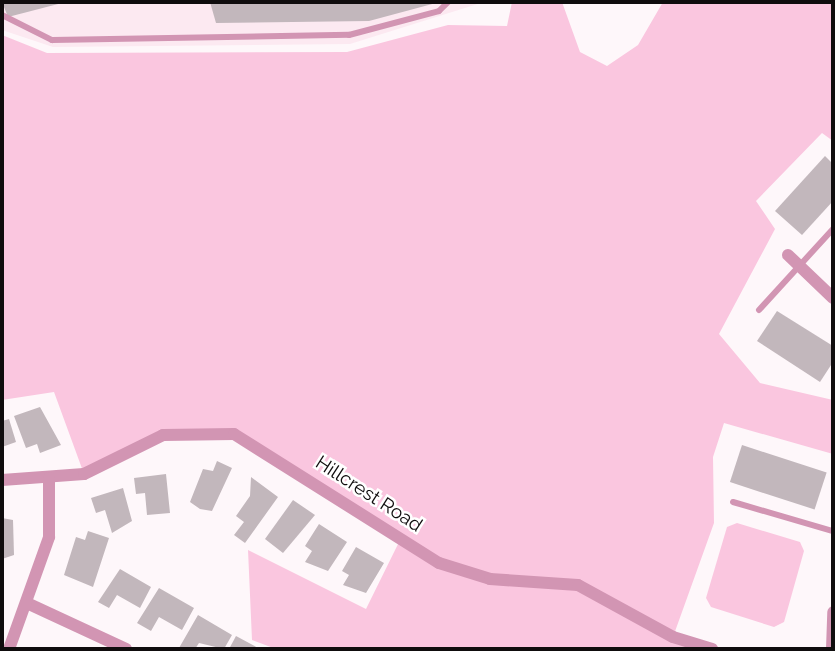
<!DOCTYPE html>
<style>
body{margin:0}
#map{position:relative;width:835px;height:651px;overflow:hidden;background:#fef7fa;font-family:Raleway,sans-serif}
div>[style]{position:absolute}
.built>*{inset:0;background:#fce9f1}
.green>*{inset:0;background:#fac6df}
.building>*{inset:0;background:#c2b7bc;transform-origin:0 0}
.lane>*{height:6px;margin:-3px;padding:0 3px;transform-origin:3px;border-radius:3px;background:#d295b3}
.street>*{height:12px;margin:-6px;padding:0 6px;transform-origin:6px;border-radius:6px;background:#d295b3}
span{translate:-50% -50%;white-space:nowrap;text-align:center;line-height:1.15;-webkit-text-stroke:5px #fff;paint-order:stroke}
.street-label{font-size:19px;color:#0f0c0d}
.frame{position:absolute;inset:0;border:4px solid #0f0c0d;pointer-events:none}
</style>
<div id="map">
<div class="built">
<div style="clip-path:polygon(2px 2px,484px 2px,350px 44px,53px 47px,2px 30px)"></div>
</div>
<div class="green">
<div style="clip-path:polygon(512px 2px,562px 2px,580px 52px,607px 66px,638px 45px,663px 2px,833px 2px,833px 141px,822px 133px,756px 201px,775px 229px,719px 334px,760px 383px,833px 400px,833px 454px,724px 423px,713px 457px,714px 523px,673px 637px,712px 649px,276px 649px,252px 640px,248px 550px,366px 609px,401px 538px,234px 434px,163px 435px,84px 474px,54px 392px,2px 400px,2px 35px,47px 53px,347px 52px,448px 25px,507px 26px)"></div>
<div style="clip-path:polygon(737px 523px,800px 542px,804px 551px,784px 622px,774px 627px,711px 607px,706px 598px,727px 527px)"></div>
</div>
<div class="building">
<div style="clip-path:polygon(2px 2px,62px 2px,62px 3px,8px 17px)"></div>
<div style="clip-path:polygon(210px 2px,436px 2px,436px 3px,369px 21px,216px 23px)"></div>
<div style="clip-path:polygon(825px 156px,833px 164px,833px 201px,802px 235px,775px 211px)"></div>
<div style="clip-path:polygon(777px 311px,833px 346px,833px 362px,820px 382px,757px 341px)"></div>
<div style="clip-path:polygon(40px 407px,61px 445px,40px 453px,37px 444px,26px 448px,14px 416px)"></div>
<div style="clip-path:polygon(9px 419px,16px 442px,2px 447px,2px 421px)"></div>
<div style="left:742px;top:445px;width:89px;height:39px;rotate:18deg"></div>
<div style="clip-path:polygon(217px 461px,232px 468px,212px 511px,200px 509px,190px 502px,203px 469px,213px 471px)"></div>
<div style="clip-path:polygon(166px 474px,170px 513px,147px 515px,145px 493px,136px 494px,134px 478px)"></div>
<div style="clip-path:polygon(251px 477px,278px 497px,245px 543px,234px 535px,244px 522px,236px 516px,250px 496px)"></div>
<div style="clip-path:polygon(123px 488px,132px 521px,112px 533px,105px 510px,96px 513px,91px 498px)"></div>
<div style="clip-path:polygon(293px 500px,315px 515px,283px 553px,265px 539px)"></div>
<div style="clip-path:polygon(2px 518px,13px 520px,14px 555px,2px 559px)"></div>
<div style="clip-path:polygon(319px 524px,347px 542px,328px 571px,305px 562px,312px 551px,305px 546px)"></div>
<div style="clip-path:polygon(88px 531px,109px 538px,93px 587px,64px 575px,76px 537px,85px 540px)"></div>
<div style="clip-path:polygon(356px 547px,384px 563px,366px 593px,343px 585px,349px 575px,342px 571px)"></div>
<div style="clip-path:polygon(120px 569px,151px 587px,140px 608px,117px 595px,109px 608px,98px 602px)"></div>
<div style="clip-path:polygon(159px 588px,194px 608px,182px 630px,159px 617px,151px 631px,137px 623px)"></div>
<div style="clip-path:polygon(198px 615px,232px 635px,224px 649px,199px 643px,195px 649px,179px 648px)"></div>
<div style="clip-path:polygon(236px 636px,260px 649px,229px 649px)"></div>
</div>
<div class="lane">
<div style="left:2px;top:15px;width:56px;rotate:26.6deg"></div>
<div style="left:52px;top:40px;width:297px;rotate:-1deg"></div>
<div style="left:349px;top:35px;width:93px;rotate:-14.9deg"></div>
<div style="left:439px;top:11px;width:13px;rotate:-45deg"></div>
<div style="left:759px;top:310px;width:110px;rotate:-47.6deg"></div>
<div style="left:733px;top:502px;width:104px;rotate:16.2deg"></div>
</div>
<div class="street">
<div style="left:788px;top:255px;width:62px;rotate:43.7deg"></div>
<div style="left:2px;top:480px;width:82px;rotate:-4.2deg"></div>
<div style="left:84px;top:474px;width:88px;rotate:-26.3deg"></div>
<div style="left:163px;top:435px;width:71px;rotate:-0.8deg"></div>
<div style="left:234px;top:434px;width:242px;rotate:32.2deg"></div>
<div style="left:439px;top:563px;width:53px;rotate:17.4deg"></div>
<div style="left:490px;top:579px;width:88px;rotate:3.9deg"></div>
<div style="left:578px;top:585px;width:108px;rotate:28.7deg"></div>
<div style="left:673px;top:637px;width:41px;rotate:17.1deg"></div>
<div style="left:29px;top:604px;width:107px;rotate:24.9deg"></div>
<div style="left:9px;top:649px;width:119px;rotate:-70.3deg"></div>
<div style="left:49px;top:537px;width:59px;rotate:-90deg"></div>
<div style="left:832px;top:649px;width:37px;rotate:-88deg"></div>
</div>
<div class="street-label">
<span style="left:369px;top:494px;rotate:33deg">Hillcrest Road</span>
</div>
<div class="frame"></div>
</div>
